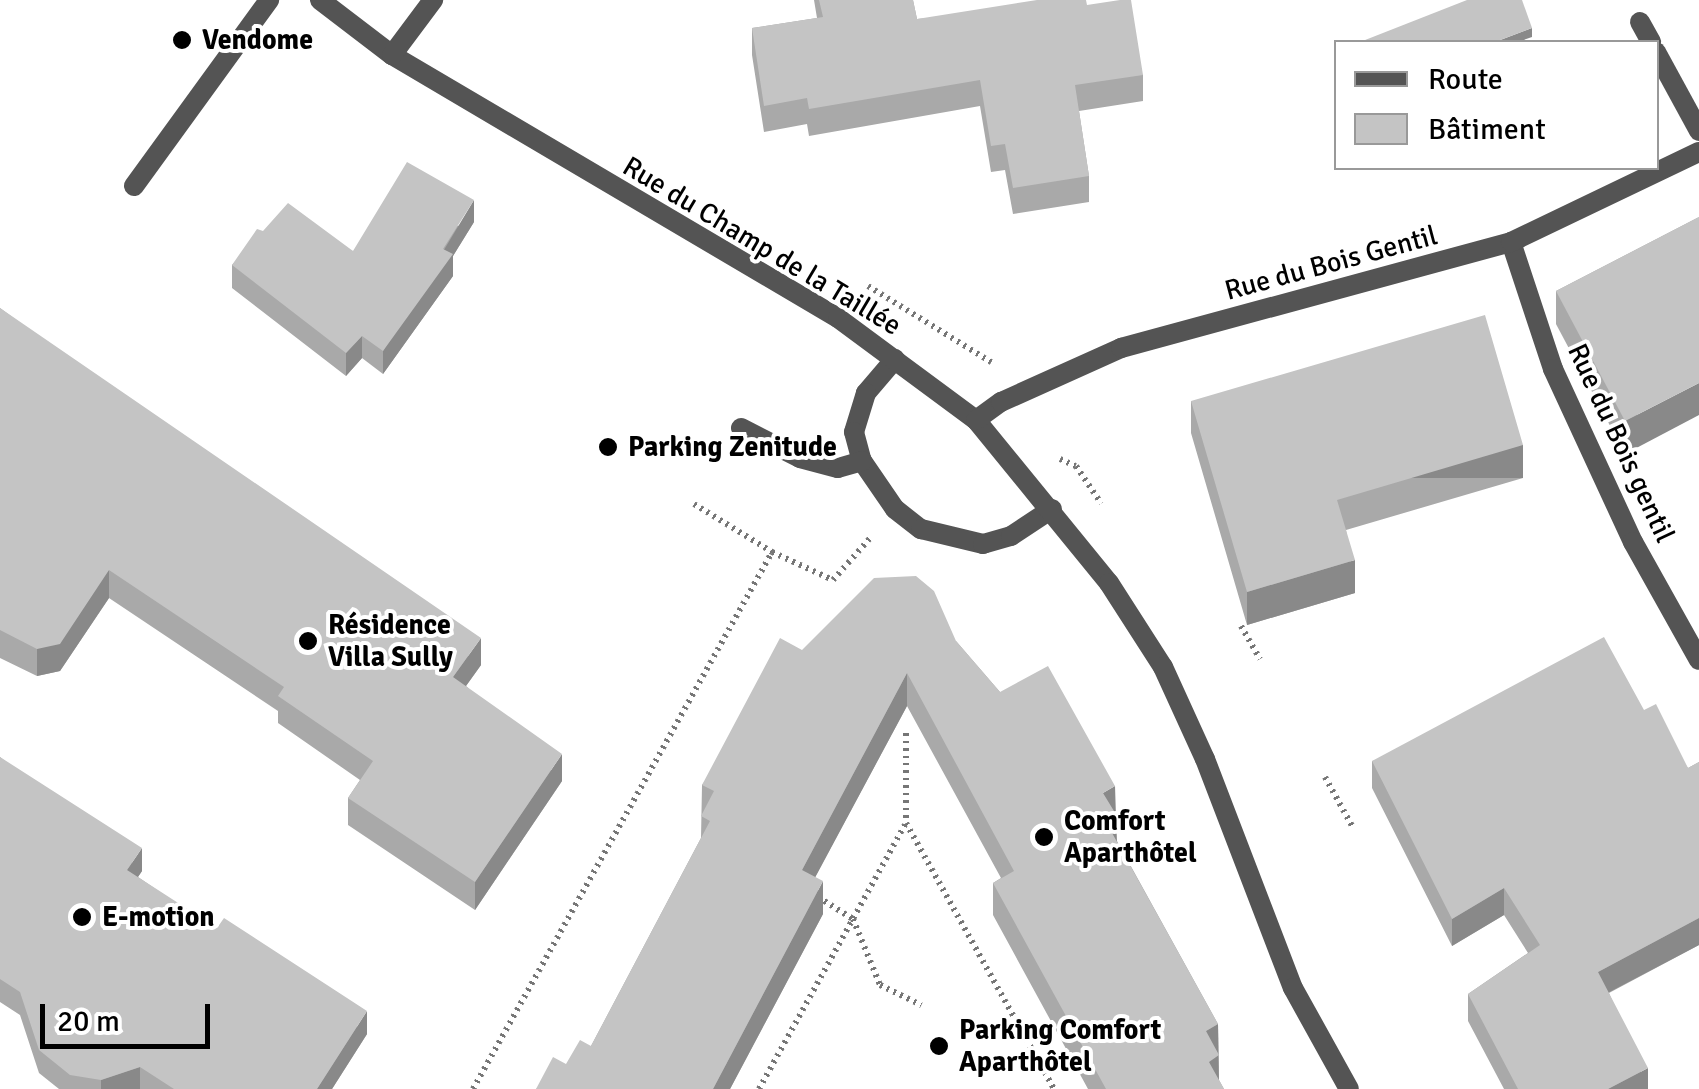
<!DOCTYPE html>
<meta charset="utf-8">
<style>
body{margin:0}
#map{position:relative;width:1699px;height:1089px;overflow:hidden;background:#fff;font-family:Signika,sans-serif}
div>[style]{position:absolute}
.path>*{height:6px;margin-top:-3px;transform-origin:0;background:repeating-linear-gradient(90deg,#767676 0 2.5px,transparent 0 7.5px)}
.service>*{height:20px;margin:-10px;padding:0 10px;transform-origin:10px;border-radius:10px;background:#545454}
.minor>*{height:20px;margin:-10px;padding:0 10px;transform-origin:10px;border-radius:10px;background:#545454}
.wall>*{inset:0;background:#a9a9a9}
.shaded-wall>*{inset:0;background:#898989;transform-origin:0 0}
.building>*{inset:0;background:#c4c4c4}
.dots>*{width:28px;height:28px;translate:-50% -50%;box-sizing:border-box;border:5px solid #fff;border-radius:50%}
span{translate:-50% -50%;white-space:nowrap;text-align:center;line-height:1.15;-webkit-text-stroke:8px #fff;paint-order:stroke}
.poi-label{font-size:28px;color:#000;font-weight:700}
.left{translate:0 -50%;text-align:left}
.street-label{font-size:28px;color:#000}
.legend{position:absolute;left:1334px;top:40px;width:325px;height:130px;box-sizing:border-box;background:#fff;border:2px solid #999;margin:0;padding:12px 18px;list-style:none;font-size:30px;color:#000}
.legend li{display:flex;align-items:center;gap:20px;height:50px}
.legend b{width:50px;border:2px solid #999}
.scale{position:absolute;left:40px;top:1004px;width:170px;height:45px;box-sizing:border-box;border:5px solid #000;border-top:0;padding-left:12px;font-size:30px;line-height:35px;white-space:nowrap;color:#000;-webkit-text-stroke:8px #fff;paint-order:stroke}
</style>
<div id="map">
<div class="path">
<div style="left:868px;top:286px;width:145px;rotate:31.7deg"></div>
<div style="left:1060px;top:459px;width:17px;rotate:24deg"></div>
<div style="left:1076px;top:466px;width:45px;rotate:56deg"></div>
<div style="left:694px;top:504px;width:92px;rotate:31.6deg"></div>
<div style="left:1241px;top:626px;width:38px;rotate:60deg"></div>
<div style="left:906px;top:733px;width:90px;rotate:90deg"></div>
<div style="left:906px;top:823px;width:304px;rotate:60.9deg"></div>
<div style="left:1325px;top:777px;width:56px;rotate:61.1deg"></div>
<div style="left:818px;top:897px;width:41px;rotate:32.2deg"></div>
<div style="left:853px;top:919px;width:71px;rotate:67.8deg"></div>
<div style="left:880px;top:985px;width:46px;rotate:26deg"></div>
<div style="left:473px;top:1089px;width:615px;rotate:-60.89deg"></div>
<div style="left:772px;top:552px;width:67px;rotate:24.7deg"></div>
<div style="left:833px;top:580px;width:57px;rotate:-48.5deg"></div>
<div style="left:759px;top:1089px;width:302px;rotate:-61.1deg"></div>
</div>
<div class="service">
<div style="left:1640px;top:22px;width:23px;rotate:61deg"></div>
<div style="left:1656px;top:52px;width:90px;rotate:61.4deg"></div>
<div style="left:134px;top:186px;width:230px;rotate:-54deg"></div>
<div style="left:1511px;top:242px;width:134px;rotate:71.7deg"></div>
<div style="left:1553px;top:369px;width:191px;rotate:65.2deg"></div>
<div style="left:1633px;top:542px;width:135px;rotate:60.8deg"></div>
<div style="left:895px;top:359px;width:45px;rotate:130.5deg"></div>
<div style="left:866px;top:393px;width:41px;rotate:107.1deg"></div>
<div style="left:854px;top:432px;width:30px;rotate:75deg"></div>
<div style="left:862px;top:461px;width:58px;rotate:55.5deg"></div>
<div style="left:895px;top:509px;width:33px;rotate:38deg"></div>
<div style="left:921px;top:529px;width:64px;rotate:13.6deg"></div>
<div style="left:983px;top:544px;width:29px;rotate:-16deg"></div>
<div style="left:1011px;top:536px;width:49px;rotate:-33.4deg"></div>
<div style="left:741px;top:428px;width:66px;rotate:27deg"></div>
<div style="left:800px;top:458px;width:39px;rotate:15deg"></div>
<div style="left:838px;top:468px;width:25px;rotate:-16deg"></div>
</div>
<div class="minor">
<div style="left:320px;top:0;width:91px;rotate:37.4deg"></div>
<div style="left:392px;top:55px;width:518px;rotate:30.53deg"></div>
<div style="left:838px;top:318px;width:172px;rotate:36.5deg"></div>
<div style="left:976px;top:420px;width:210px;rotate:50.8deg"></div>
<div style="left:1109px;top:583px;width:100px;rotate:57.3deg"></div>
<div style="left:1163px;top:667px;width:101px;rotate:65.5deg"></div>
<div style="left:1205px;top:759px;width:245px;rotate:69deg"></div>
<div style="left:1293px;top:988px;width:115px;rotate:61deg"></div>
<div style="left:392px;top:55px;width:69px;rotate:-53.3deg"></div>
<div style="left:976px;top:420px;width:31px;rotate:-36deg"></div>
<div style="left:1001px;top:402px;width:132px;rotate:-24.2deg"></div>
<div style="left:1121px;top:348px;width:404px;rotate:-15.2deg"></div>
<div style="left:1511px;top:242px;width:208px;rotate:-25.6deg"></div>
</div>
<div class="wall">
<div style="clip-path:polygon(814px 0,913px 0,917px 19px,1087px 5px,1143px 75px,1143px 101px,1079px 111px,1089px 176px,1089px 202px,1013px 214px,1005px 170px,991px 172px,980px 106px,809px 136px,807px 124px,764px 132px,752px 55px,752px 28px,817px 18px)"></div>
<div style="clip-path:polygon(1699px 217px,1625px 454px,1556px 324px,1556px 291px)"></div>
<div style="clip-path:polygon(474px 222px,453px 256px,453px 276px,383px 374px,362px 358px,346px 376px,232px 288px,232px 265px,263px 231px,353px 251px)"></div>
<div style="clip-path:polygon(0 308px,481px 665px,466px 686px,562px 781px,475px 910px,348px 825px,348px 798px,360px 780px,278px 723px,278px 711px,109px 598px,60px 671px,37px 676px,0 658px)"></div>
<div style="clip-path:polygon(1191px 401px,1523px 478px,1346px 530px,1355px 593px,1247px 625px,1191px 433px)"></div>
<div style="clip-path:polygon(956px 641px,1000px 692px,1115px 814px,1117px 841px,1218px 1024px,1219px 1080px,1224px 1089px,1088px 1089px,993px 915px,993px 883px,1001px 878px,907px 706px,815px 877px,823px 914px,730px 1089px,536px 1089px,591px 1046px,701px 838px,702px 785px,802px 650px)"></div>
<div style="clip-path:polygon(1644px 710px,1688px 768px,1699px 762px,1699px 945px,1609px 993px,1648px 1089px,1504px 1089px,1468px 1021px,1468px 994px,1528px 953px,1504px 915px,1452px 946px,1372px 788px,1372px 761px)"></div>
<div style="clip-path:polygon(0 757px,142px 871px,138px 877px,367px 1034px,332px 1089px,59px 1089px,39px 1073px,20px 1015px,0 1002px)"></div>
</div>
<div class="shaded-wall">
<div style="clip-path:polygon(1532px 28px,1532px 37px,1518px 42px,1495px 42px)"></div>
<div style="clip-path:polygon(474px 200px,474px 222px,453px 256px,453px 276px,383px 374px,383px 351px)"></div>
<div style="clip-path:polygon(362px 336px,362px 358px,346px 376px,346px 353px)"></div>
<div style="clip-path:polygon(1699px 383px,1699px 415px,1625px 454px,1625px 421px)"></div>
<div style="left:1523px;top:445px;width:33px;height:194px;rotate:90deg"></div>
<div style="clip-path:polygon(1355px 560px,1355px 593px,1247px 625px,1247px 592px)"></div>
<div style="clip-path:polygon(109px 570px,109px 598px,60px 671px,37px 676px,37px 649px)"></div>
<div style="clip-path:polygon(481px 638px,481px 665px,453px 704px,453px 677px)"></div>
<div style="clip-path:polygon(907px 673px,907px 706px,802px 902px,802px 870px)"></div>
<div style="clip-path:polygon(562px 754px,562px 781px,475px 910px,475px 882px)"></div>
<div style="clip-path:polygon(1115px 786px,1117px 849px,1106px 855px,1103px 793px)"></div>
<div style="clip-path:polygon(142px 848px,142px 871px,127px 893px,127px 870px)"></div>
<div style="clip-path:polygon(823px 881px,823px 914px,730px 1089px,713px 1089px)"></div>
<div style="clip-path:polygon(1504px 888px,1504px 915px,1452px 946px,1452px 919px)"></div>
<div style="clip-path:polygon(1699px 918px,1699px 945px,1598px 998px,1598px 972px)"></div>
<div style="clip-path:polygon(367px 1011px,367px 1034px,332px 1089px,317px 1089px)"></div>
<div style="clip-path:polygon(1218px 1024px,1219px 1088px,1209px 1089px,1206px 1031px)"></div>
<div style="clip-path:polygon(140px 1067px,140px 1089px,101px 1089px,101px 1080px)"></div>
<div style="clip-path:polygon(1648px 1068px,1648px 1089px,1608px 1089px)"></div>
</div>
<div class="building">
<div style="clip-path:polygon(819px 0,913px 0,917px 19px,1037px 0,1086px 0,1087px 5px,1120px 0,1131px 0,1143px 75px,1075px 85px,1089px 176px,1013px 188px,1005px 144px,991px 146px,980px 80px,809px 109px,807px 98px,764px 106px,752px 28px,823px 17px)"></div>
<div style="clip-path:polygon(1467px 0,1522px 0,1532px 28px,1495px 42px,1360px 42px)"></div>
<div style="clip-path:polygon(407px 162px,474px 200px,443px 249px,453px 254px,383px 351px,362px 336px,346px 353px,232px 265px,257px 229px,263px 231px,288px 203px,353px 251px)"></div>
<div style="clip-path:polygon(1699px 217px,1699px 383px,1625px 421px,1556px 291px)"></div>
<div style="clip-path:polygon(0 308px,481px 638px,453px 677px,562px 754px,475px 882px,348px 798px,373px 761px,278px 696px,284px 687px,109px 570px,60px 644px,37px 649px,0 630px)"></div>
<div style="clip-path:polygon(1485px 315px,1523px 445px,1337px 500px,1355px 560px,1247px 592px,1191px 401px)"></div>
<div style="clip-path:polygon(916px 576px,934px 591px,956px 641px,1000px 692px,1048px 666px,1115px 786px,1103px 793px,1117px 816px,1106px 822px,1218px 1024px,1206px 1031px,1219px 1055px,1209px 1062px,1224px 1089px,1106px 1089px,993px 883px,1014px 871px,907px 673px,802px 870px,823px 881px,713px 1089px,536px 1089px,553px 1057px,566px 1064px,580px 1040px,591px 1046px,710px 821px,701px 816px,714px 791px,702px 785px,780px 638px,802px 650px,874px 578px)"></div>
<div style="clip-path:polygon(1604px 637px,1644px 710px,1656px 704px,1688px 768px,1699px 762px,1699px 918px,1598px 972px,1648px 1068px,1608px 1089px,1518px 1089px,1468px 994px,1540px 945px,1504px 888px,1452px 919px,1372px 761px)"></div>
<div style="clip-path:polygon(0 757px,142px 848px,127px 870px,217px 928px,224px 918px,367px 1011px,317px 1089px,174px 1089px,140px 1067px,101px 1080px,70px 1075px,39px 1050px,20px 992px,0 979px)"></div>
</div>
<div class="dots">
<div style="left:182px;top:40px;background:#000"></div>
<div style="left:608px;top:447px;background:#000"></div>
<div style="left:308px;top:641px;background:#000"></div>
<div style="left:1044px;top:837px;background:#000"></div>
<div style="left:82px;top:917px;background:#000"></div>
<div style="left:939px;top:1046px;background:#000"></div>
</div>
<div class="poi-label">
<span class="left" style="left:202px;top:40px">Vendome</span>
<span class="left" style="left:628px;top:447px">Parking Zenitude</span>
<span class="left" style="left:328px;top:641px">Résidence<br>Villa Sully</span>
<span class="left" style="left:1064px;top:837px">Comfort<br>Aparthôtel</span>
<span class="left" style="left:102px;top:917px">E-motion</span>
<span class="left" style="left:959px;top:1046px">Parking Comfort<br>Aparthôtel</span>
</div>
<div class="street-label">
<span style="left:762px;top:246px;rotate:31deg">Rue du Champ de la Taillée</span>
<span style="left:1331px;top:263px;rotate:-15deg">Rue du Bois Gentil</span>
<span style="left:1621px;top:443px;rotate:65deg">Rue du Bois gentil</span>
</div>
<ul class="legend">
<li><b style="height:12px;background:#545454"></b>Route</li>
<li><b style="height:28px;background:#c4c4c4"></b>Bâtiment</li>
</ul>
<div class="scale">20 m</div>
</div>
